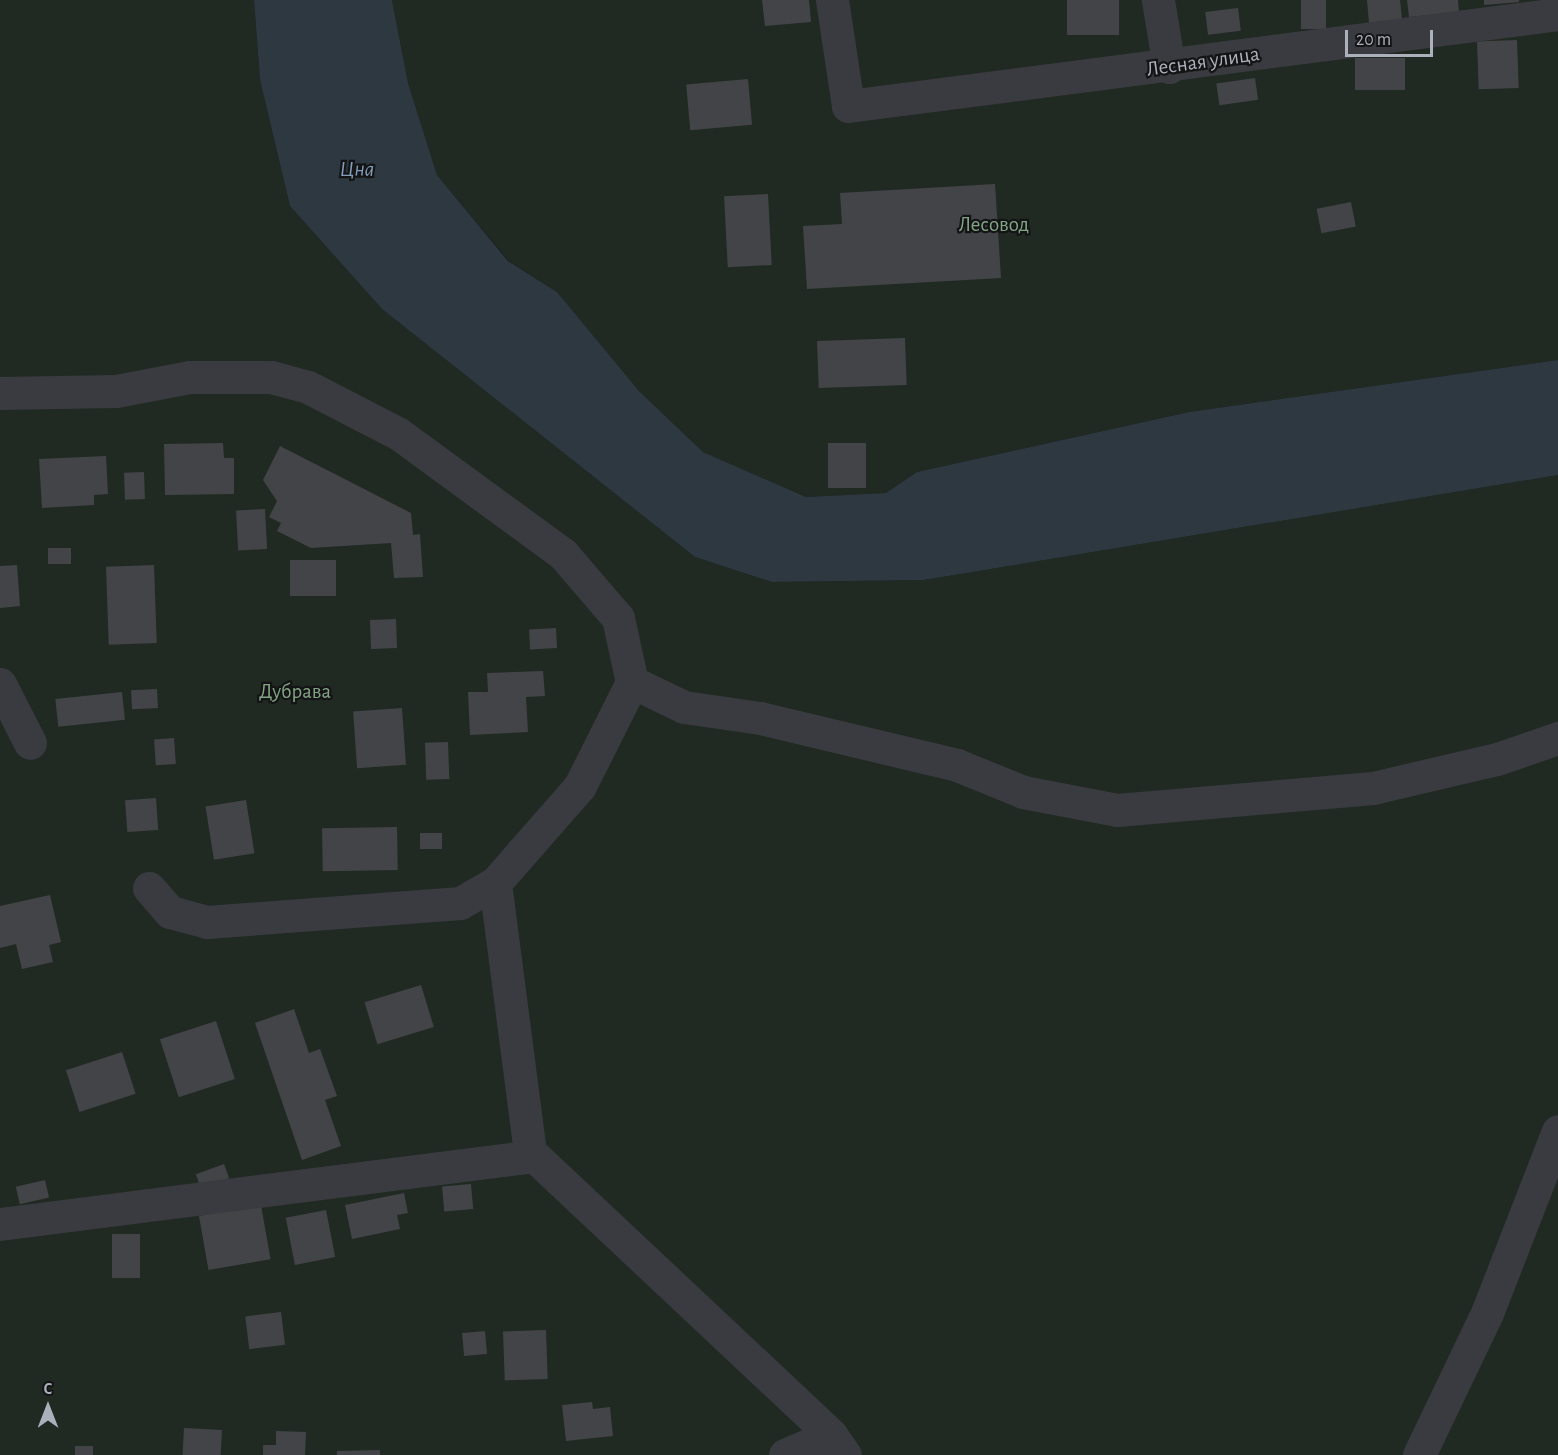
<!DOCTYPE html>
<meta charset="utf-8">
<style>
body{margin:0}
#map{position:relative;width:1558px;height:1455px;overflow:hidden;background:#19191b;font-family:"Alegreya Sans",sans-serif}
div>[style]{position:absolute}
.green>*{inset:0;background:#212a22}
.water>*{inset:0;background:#2e3840}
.building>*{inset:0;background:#434448;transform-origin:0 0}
.minor>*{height:33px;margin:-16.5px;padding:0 16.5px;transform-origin:16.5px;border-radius:16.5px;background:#3a3b40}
span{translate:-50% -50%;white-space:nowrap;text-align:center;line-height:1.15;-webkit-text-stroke:4.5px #141416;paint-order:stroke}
.street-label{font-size:21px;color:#abb0bb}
.park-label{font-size:21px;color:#82a684}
.water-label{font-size:22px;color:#829db7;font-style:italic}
.north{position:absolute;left:18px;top:1377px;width:60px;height:60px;-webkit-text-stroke:4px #141416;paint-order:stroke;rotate:0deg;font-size:16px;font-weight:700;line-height:24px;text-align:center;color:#abb0bb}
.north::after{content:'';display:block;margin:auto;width:21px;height:27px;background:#abb0bb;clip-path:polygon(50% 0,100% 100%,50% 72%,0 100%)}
.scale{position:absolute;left:1345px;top:30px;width:88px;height:27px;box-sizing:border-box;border:3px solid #abb0bb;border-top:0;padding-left:8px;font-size:18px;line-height:21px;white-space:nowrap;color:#abb0bb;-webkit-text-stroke:4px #141416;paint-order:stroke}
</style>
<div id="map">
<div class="green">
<div style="clip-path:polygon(0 0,254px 0,260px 80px,290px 206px,382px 309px,695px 557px,772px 582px,924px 580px,1558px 475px,1558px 1455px,0 1455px)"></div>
<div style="clip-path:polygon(392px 0,1558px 0,1558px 360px,1189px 412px,917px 472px,886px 493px,806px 497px,703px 452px,639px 391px,557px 292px,509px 261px,437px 175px,408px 83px)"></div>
</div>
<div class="water">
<div style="clip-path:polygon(254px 0,392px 0,408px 83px,437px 175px,508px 261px,557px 292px,639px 391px,703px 452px,806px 497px,886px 493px,917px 472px,1189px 412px,1558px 360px,1558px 475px,924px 580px,772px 582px,695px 557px,382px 309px,290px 206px,260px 80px)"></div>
</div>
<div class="building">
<div style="clip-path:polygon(762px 0,809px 0,811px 22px,765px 26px)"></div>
<div style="left:1067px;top:0;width:52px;height:35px"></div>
<div style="left:1301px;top:0;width:25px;height:29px"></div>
<div style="clip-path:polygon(1367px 0,1400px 0,1402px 19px,1369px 23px)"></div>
<div style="clip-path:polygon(1407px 0,1458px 0,1459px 12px,1409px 17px)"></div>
<div style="clip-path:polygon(1484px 0,1519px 0,1519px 2px,1484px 5px)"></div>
<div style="left:1238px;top:8px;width:23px;height:33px;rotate:83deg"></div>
<div style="left:1517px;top:40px;width:48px;height:40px;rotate:88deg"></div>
<div style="left:1405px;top:58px;width:32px;height:50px;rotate:90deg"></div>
<div style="left:1255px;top:78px;width:22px;height:39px;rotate:82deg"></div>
<div style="left:748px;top:79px;width:46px;height:62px;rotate:85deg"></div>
<div style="clip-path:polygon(995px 184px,1001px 278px,807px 289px,803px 226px,842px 224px,840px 193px)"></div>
<div style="left:768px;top:194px;width:71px;height:44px;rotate:87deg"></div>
<div style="left:1351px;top:202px;width:25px;height:35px;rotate:79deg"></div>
<div style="left:905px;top:338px;width:47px;height:88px;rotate:88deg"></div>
<div style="clip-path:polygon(223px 443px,224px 458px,234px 458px,234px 494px,165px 495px,164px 444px)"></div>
<div style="left:828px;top:443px;width:38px;height:45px"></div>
<div style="clip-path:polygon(280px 446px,411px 513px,413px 535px,420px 534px,423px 577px,394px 578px,391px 543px,311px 548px,277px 531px,281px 523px,269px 517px,277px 501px,263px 480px)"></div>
<div style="clip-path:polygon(106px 456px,108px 494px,94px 495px,94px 505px,42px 508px,39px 459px)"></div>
<div style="left:144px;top:472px;width:27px;height:20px;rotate:88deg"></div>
<div style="left:265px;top:509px;width:40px;height:29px;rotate:87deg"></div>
<div style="left:48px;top:548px;width:23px;height:16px"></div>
<div style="left:336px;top:560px;width:36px;height:46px;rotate:90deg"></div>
<div style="clip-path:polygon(17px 565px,20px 606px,0 608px,0 566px)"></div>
<div style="left:154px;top:565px;width:78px;height:48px;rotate:88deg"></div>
<div style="left:396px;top:619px;width:29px;height:26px;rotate:88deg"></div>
<div style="left:556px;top:628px;width:20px;height:27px;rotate:87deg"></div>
<div style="clip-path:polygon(543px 671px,545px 696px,526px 697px,528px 732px,470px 735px,468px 692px,488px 692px,487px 673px)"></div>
<div style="left:157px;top:689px;width:19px;height:26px;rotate:87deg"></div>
<div style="left:122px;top:692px;width:28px;height:67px;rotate:84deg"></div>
<div style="left:402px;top:708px;width:57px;height:49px;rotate:86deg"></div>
<div style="left:174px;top:738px;width:26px;height:20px;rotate:86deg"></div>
<div style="left:448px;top:742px;width:37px;height:23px;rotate:88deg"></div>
<div style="left:156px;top:798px;width:32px;height:31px;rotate:86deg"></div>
<div style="left:246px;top:800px;width:54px;height:41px;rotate:81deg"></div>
<div style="left:397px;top:827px;width:43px;height:75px;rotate:89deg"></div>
<div style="left:442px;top:833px;width:16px;height:22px;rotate:90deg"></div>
<div style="clip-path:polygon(50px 895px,61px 942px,49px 945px,53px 962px,22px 969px,16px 944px,0 948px,0 906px)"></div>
<div style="left:421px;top:985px;width:44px;height:59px;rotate:73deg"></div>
<div style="clip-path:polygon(294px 1009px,309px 1053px,320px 1049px,337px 1096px,325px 1100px,341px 1146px,302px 1160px,255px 1023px)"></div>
<div style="left:216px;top:1021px;width:61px;height:59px;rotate:72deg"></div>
<div style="left:122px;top:1052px;width:44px;height:59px;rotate:72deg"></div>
<div style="left:224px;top:1164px;width:15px;height:30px;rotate:70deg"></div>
<div style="left:45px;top:1180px;width:18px;height:30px;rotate:77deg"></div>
<div style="left:471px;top:1184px;width:25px;height:29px;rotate:85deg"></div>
<div style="clip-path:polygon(404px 1193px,408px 1213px,397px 1215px,400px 1229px,352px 1239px,345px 1205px)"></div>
<div style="left:261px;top:1205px;width:55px;height:63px;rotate:80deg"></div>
<div style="left:326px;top:1210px;width:48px;height:41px;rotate:79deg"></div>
<div style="left:112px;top:1234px;width:28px;height:44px"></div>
<div style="left:281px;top:1312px;width:33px;height:36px;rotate:83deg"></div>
<div style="left:546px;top:1330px;width:49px;height:43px;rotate:88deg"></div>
<div style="left:485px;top:1331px;width:23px;height:23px;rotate:85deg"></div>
<div style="clip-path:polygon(592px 1402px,593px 1409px,610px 1407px,613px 1436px,566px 1441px,562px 1405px)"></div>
<div style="left:184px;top:1428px;width:38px;height:27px;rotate:3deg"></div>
<div style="clip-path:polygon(276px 1431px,306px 1432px,305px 1455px,263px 1455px,263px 1445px,276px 1445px)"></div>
<div style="left:75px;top:1446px;width:18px;height:9px"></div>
<div style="clip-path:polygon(380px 1450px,380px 1455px,337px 1455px,337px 1451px)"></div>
</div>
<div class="minor">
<div style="left:832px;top:0;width:107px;rotate:81.4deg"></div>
<div style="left:848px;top:106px;width:716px;rotate:-7.38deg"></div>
<div style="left:1158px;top:0;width:68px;rotate:80.7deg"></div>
<div style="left:0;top:393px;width:116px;rotate:-1deg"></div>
<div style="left:116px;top:391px;width:75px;rotate:-10.7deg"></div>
<div style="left:190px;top:377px;width:81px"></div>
<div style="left:271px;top:377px;width:38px;rotate:15deg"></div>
<div style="left:308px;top:387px;width:102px;rotate:27.3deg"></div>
<div style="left:399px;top:434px;width:203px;rotate:36.2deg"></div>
<div style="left:563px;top:554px;width:84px;rotate:49.3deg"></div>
<div style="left:618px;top:618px;width:66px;rotate:77.7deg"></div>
<div style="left:632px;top:682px;width:58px;rotate:25.7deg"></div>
<div style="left:684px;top:707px;width:77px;rotate:8.2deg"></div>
<div style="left:760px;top:718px;width:203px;rotate:13.4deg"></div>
<div style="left:957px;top:765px;width:71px;rotate:22.2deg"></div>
<div style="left:1023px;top:792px;width:96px;rotate:10.8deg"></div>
<div style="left:1117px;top:810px;width:257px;rotate:-4.9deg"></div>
<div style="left:1373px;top:788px;width:127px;rotate:-13.2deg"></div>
<div style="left:1497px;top:759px;width:65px;rotate:-19deg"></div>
<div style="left:632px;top:682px;width:116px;rotate:116.6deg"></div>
<div style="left:580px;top:786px;width:129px;rotate:131.2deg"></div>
<div style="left:495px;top:883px;width:271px;rotate:82.6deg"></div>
<div style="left:530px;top:1152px;width:413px;rotate:43.2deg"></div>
<div style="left:831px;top:1435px;width:24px;rotate:55deg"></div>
<div style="left:0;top:684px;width:66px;rotate:63deg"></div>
<div style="left:149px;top:888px;width:32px;rotate:49deg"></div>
<div style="left:170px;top:912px;width:38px;rotate:15deg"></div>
<div style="left:207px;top:922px;width:254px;rotate:-4.3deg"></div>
<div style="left:460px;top:903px;width:40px;rotate:-29.7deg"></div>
<div style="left:0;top:1224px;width:538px;rotate:-7.26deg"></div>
<div style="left:785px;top:1455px;width:50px;rotate:-23.5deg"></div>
<div style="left:1419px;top:1455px;width:157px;rotate:-64.4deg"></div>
<div style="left:1487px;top:1313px;width:195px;rotate:-68.7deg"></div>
</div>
<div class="street-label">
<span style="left:1203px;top:62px;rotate:-8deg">Лесная улица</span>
</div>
<div class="park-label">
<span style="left:994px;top:225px">Лесовод</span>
<span style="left:295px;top:692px">Дубрава</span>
</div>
<div class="water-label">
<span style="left:357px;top:170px">Цна</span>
</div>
<div class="north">С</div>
<div class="scale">20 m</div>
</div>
